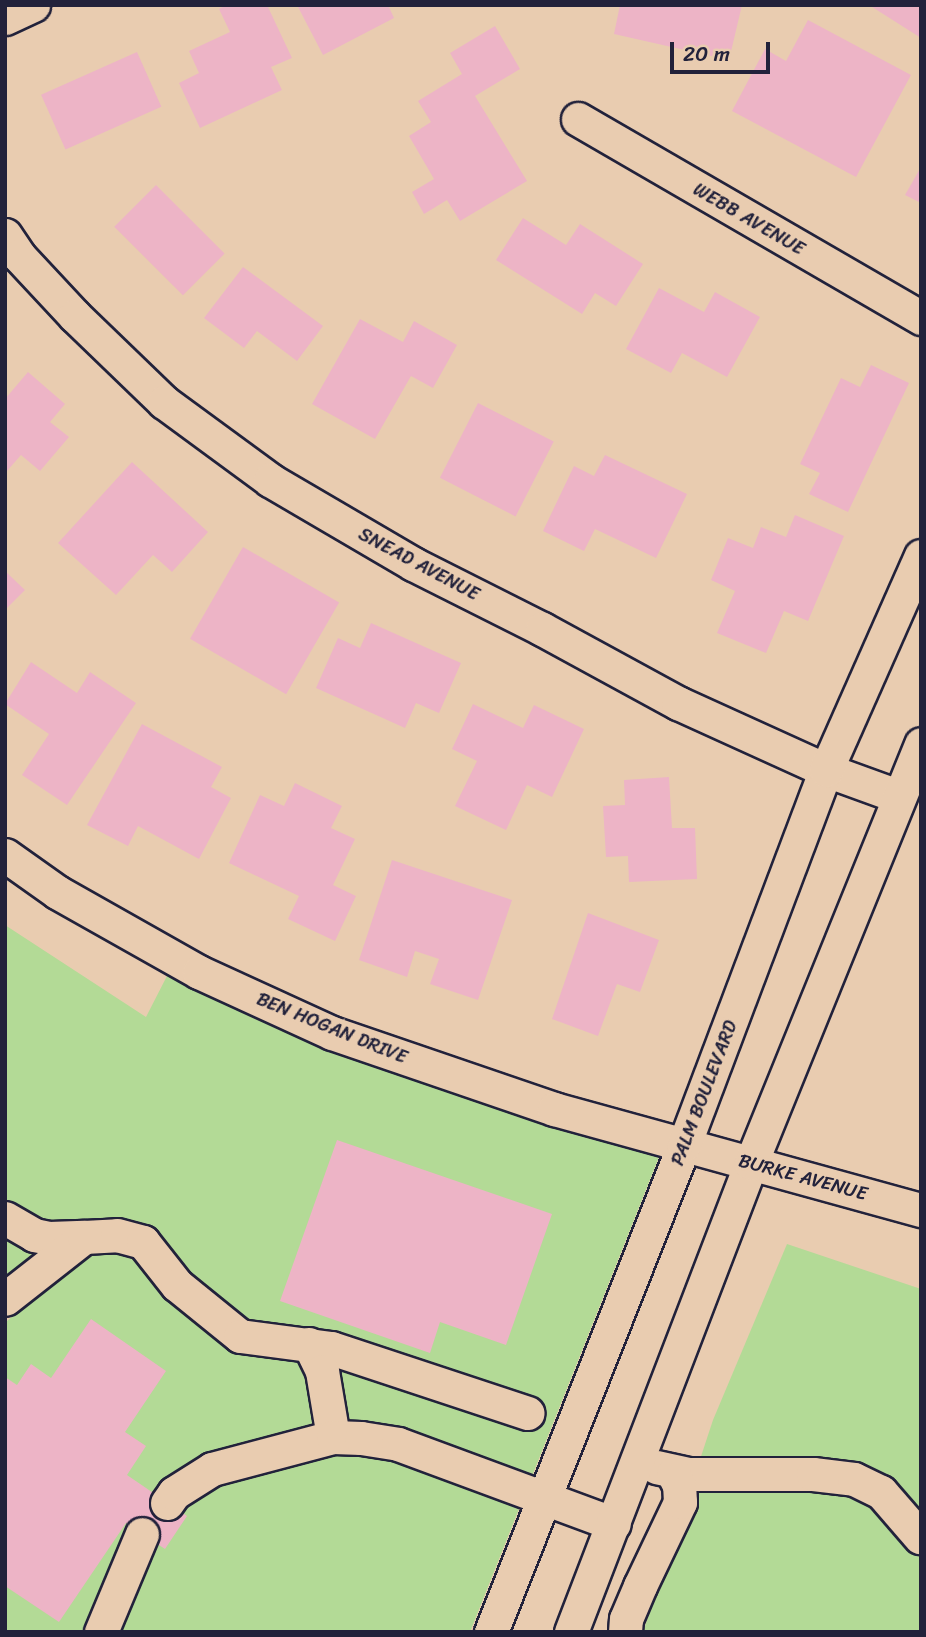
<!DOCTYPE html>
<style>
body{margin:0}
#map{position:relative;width:926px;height:1637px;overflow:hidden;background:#e9ccb0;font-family:Sriracha,sans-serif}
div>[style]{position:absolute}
.green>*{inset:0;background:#b3da96}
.building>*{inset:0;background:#edb4c6;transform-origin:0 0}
.roads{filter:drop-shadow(2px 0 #22223b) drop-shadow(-2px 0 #22223b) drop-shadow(0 2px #22223b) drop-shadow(0 -2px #22223b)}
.minor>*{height:33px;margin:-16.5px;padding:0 16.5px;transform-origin:16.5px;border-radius:16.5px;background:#e9ccb0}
span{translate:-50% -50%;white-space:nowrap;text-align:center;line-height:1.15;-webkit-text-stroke:5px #e9ccb0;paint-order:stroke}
.street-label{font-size:19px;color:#22223b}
.frame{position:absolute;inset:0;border:7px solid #22223b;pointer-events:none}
.scale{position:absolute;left:670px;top:42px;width:100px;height:32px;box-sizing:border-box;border:4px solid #22223b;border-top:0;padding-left:9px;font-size:21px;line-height:24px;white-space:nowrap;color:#22223b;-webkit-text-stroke:5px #e9ccb0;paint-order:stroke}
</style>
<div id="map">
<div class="green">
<div style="clip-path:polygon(5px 925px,146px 1017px,168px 974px,328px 1050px,550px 1126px,659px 1157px,470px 1632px,5px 1632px,5px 1323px,29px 1301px,5px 1289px)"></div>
<div style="clip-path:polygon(787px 1244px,921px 1289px,921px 1632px,643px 1632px,713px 1420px)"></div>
</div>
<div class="building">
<div style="clip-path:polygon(226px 5px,267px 5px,292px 58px,271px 67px,282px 90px,200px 128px,179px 83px,199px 73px,189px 51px,230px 32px,219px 9px)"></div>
<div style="clip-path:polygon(297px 5px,388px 5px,394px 18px,323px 55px)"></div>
<div style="clip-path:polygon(620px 5px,742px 5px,729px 60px,614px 34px)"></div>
<div style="clip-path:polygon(869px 5px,921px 5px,921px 38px)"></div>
<div style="clip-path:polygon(808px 20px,911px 75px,856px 177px,732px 111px,765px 49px,786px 61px)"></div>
<div style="clip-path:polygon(495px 26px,520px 69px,475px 96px,527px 181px,460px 221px,447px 200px,424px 214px,412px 192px,434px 179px,409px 136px,431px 122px,418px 101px,462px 74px,450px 53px)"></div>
<div style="left:137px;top:52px;width:60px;height:105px;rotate:66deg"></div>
<div style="clip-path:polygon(921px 167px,921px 203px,905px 195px)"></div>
<div style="left:156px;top:185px;width:97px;height:59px;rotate:45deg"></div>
<div style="clip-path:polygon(523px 218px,566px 245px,580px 224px,643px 264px,616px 306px,595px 293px,582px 314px,496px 260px)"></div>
<div style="clip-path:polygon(243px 267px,323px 326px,297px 361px,257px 331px,244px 348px,204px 318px)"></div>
<div style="clip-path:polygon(659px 288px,704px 312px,715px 292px,760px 317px,727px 377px,682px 353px,671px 373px,626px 349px)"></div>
<div style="clip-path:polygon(360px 319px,403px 342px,414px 321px,457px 345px,433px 388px,411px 376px,375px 439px,312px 404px)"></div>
<div style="clip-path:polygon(871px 365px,909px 383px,848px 512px,809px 494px,820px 473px,800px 464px,841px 378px,860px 387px)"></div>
<div style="clip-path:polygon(28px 372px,65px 404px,50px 422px,69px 437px,40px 471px,21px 455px,7px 471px,5px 399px)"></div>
<div style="left:478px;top:403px;width:85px;height:84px;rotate:27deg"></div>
<div style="clip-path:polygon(605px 455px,687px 494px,656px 558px,595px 529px,584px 551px,543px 531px,574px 466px,594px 476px)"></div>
<div style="clip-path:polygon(132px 462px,208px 532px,172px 572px,153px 555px,116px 595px,58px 543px)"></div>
<div style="clip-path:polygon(795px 515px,844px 536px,808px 621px,784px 611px,766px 653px,717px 633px,735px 591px,711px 580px,728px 538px,753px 548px,761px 527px,786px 537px)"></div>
<div style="left:243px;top:547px;width:111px;height:106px;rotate:30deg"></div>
<div style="clip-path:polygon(5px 571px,25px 590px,5px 610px)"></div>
<div style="clip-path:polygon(371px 623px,461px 663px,439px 713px,416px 703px,405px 728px,316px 688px,338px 638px,360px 648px)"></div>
<div style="clip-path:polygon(31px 662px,77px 693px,90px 672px,136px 703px,67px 805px,22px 775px,49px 734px,5px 704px)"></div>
<div style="clip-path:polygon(473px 704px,523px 728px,534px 705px,584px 729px,552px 797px,527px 785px,506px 830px,455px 806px,477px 761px,452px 749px)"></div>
<div style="clip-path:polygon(142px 724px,222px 767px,211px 787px,231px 798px,199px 859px,138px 826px,128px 846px,87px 825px)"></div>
<div style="clip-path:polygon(669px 777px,672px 828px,695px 828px,697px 879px,629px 882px,628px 856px,606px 857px,603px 806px,625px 805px,624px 780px)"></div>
<div style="clip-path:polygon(295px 783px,342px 806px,331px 828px,355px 839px,333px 885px,356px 896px,335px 941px,288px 919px,299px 896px,229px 863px,260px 795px,284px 806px)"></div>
<div style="clip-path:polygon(392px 860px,512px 900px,478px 1000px,430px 984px,439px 959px,415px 951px,407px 977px,359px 960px)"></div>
<div style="clip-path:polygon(588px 913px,659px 940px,640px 992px,617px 984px,598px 1036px,552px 1019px)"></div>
<div style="clip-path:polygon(337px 1140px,552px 1214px,506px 1345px,440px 1322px,430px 1353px,280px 1301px)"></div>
<div style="clip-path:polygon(91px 1319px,166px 1371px,125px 1432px,146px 1446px,127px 1475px,187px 1516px,165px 1549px,126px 1523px,59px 1622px,5px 1586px,5px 1377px,17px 1385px,31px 1364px,51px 1378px)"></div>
</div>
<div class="roads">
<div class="minor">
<div style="left:5px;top:18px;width:31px;rotate:-25deg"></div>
<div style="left:578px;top:119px;width:397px;rotate:30.1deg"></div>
<div style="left:5px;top:235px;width:25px;rotate:56deg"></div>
<div style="left:19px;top:256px;width:82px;rotate:47deg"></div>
<div style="left:75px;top:316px;width:124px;rotate:44deg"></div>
<div style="left:164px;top:402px;width:132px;rotate:36.3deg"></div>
<div style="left:270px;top:480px;width:166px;rotate:30.4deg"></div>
<div style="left:413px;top:564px;width:144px;rotate:26.7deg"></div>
<div style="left:542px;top:629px;width:155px;rotate:28.6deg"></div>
<div style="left:678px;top:703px;width:162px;rotate:24.4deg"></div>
<div style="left:826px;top:770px;width:77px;rotate:19.9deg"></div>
<div style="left:5px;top:855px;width:64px;rotate:35.4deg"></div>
<div style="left:57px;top:892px;width:163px;rotate:29.4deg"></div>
<div style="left:199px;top:972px;width:146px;rotate:24.6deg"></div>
<div style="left:332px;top:1033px;width:235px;rotate:18.9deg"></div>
<div style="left:554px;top:1109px;width:381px;rotate:15.4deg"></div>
<div style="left:5px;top:1218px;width:34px;rotate:30deg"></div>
<div style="left:34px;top:1235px;width:15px;rotate:11deg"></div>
<div style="left:49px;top:1238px;width:35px;rotate:-2deg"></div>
<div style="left:84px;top:1237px;width:100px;rotate:141.9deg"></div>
<div style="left:84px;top:1237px;width:33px;rotate:-3deg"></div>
<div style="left:117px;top:1235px;width:27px;rotate:15deg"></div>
<div style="left:143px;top:1242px;width:55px;rotate:51.7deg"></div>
<div style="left:177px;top:1285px;width:81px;rotate:39deg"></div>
<div style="left:240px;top:1336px;width:92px;rotate:7.5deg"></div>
<div style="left:331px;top:1348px;width:207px;rotate:18.3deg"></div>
<div style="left:309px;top:1344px;width:30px;rotate:64deg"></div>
<div style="left:322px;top:1371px;width:67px;rotate:80.5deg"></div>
<div style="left:656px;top:1467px;width:35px;rotate:12deg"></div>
<div style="left:690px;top:1474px;width:123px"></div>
<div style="left:813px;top:1474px;width:41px;rotate:7deg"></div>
<div style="left:854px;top:1479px;width:30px;rotate:26deg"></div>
<div style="left:881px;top:1492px;width:60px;rotate:49.1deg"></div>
<div style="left:167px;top:1503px;width:12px;rotate:-55deg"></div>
<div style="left:174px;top:1493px;width:45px;rotate:-32.3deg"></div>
<div style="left:212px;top:1469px;width:125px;rotate:-14.8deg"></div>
<div style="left:333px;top:1437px;width:28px;rotate:2deg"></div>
<div style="left:361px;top:1438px;width:37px;rotate:9deg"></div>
<div style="left:398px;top:1444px;width:230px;rotate:20.3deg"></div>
<div style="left:101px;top:1632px;width:106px;rotate:-67.3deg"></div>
<div style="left:491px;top:1632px;width:524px;rotate:-68.38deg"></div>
<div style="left:684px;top:1145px;width:401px;rotate:-69.3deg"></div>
<div style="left:826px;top:770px;width:234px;rotate:-66.1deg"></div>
<div style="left:571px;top:1632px;width:502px;rotate:-69deg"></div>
<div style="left:751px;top:1163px;width:452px;rotate:-67.9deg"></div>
<div style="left:625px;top:1632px;width:13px;rotate:-86deg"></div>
<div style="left:626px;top:1619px;width:36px;rotate:-67deg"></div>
<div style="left:640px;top:1586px;width:93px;rotate:-64.5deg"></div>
<div style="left:680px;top:1502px;width:17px;rotate:-93deg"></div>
<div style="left:679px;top:1485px;width:13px;rotate:-117deg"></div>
</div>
</div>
<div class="street-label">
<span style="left:749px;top:219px;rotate:30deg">WEBB AVENUE</span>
<span style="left:419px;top:564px;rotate:28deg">SNEAD AVENUE</span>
<span style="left:332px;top:1028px;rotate:22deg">BEN HOGAN DRIVE</span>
<span style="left:704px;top:1093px;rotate:-69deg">PALM BOULEVARD</span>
<span style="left:803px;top:1177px;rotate:15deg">BURKE AVENUE</span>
</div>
<div class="frame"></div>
<div class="scale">20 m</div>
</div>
